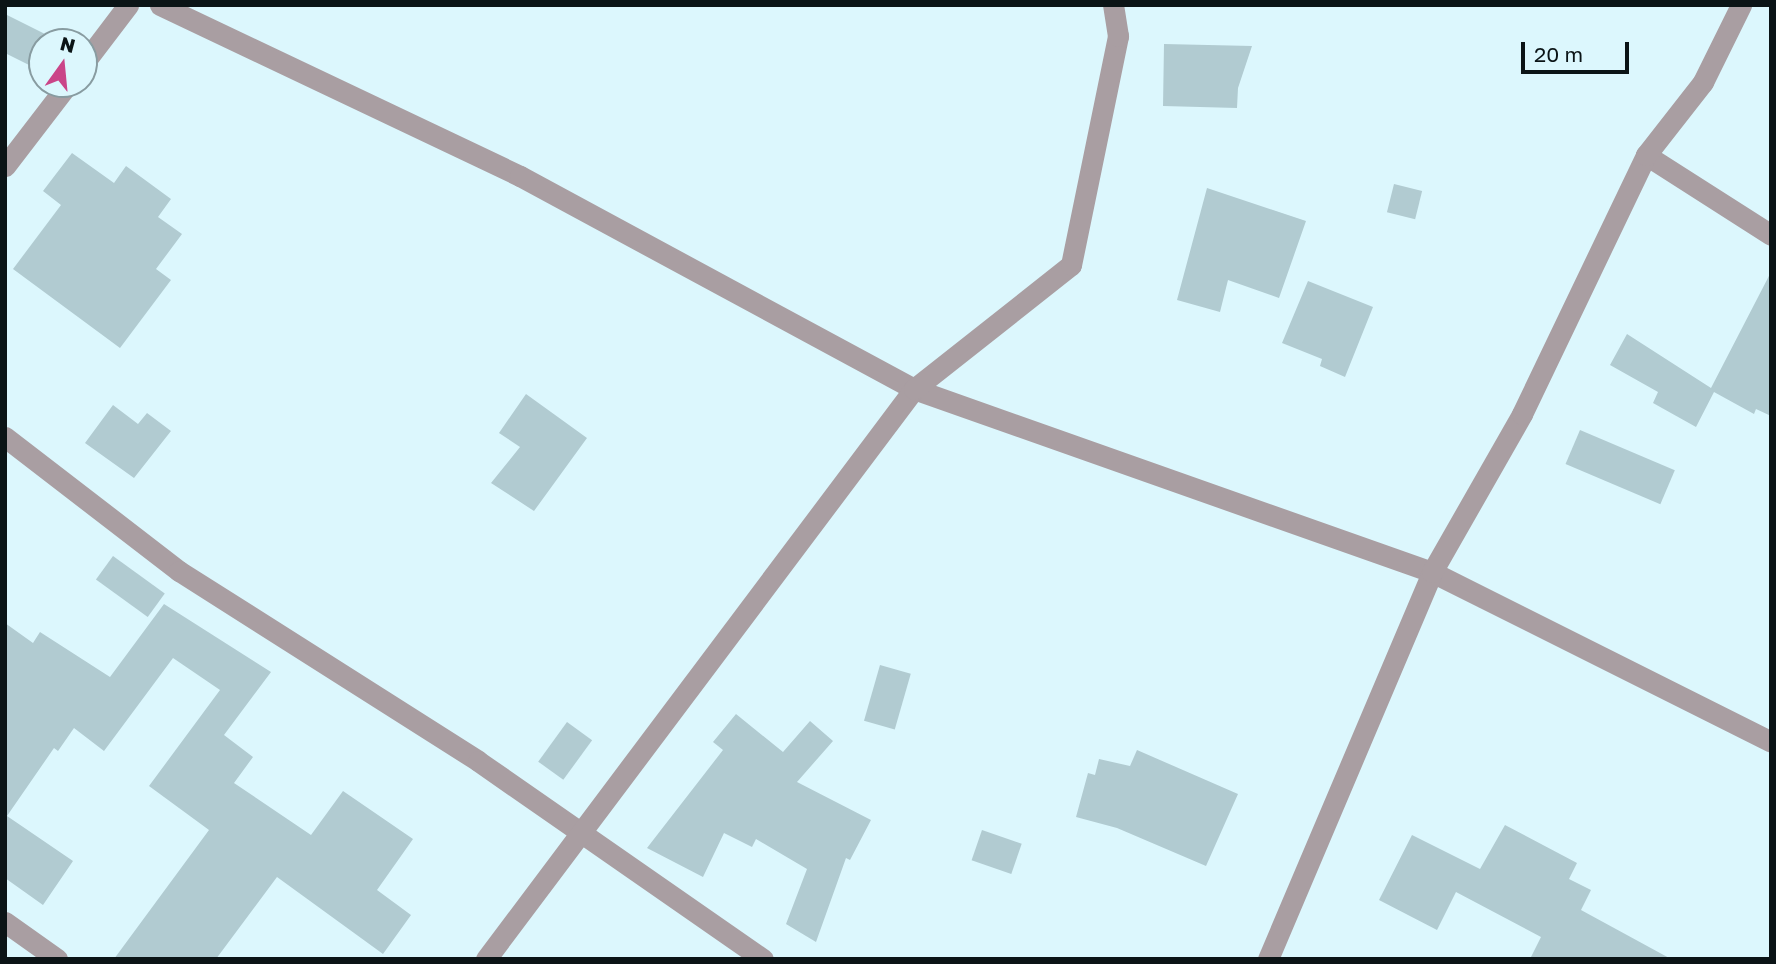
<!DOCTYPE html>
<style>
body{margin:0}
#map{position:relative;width:1776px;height:964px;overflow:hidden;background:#dcf7fd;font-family:"Golos Text",sans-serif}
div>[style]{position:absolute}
.building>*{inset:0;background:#b1cbd1;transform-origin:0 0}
.street>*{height:21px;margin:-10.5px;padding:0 10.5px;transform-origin:10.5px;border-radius:10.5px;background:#a99ea2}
span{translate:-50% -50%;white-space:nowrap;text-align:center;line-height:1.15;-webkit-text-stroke:5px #dcf7fd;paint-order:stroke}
.frame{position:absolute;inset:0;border:7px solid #0b1416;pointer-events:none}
.north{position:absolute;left:28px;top:28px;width:70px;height:70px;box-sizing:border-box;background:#dcf7fd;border:2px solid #889ca1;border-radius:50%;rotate:15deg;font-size:19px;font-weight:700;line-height:28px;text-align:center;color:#0b1416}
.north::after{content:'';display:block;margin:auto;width:24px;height:32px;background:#ca4588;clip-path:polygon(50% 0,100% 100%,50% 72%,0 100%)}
.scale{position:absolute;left:1521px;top:42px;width:108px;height:32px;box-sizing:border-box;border:4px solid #0b1416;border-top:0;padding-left:9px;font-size:21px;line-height:24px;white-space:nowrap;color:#0b1416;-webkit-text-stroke:5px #dcf7fd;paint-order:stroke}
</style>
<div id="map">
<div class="building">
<div style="clip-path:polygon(5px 14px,47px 35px,31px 66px,5px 53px)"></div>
<div style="clip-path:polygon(1164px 44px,1252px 46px,1238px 88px,1237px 108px,1163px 106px)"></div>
<div style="clip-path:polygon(72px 153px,114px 183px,126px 166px,171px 199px,158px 217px,182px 234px,156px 269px,171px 280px,120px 348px,13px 269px,61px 205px,43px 191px)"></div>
<div style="left:1394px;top:184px;width:29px;height:29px;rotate:14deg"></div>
<div style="clip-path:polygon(1207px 188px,1306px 221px,1279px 298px,1228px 280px,1220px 312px,1177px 300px)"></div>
<div style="clip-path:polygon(1771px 272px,1771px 416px,1756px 409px,1754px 414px,1714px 392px,1696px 427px,1653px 403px,1658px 392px,1610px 365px,1627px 334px,1711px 388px)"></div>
<div style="clip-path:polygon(1308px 281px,1373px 307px,1345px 377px,1320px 366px,1322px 359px,1282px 343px)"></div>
<div style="clip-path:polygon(526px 394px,587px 438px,534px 511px,491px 483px,520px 447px,499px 433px)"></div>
<div style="clip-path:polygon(113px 405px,138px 424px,147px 413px,171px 431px,134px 478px,85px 443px)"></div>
<div style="left:1580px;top:430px;width:103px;height:37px;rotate:23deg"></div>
<div style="left:113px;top:556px;width:64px;height:29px;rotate:36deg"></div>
<div style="clip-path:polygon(164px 604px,271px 672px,224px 735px,253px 757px,234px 783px,311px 835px,343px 791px,413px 839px,377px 890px,411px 915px,383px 954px,277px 877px,216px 959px,114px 959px,209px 830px,149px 786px,220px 690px,173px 658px,104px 751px,74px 728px,58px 751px,54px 748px,7px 816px,73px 861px,43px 905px,5px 878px,5px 623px,33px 643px,40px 632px,110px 677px)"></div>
<div style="left:880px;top:665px;width:32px;height:58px;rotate:16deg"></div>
<div style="clip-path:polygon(736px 714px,783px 752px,810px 721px,833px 741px,797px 782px,871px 820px,850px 860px,846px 858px,816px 942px,786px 924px,807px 869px,756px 839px,752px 847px,724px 833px,703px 877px,647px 848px,723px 750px,713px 742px)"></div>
<div style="left:567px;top:722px;width:31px;height:49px;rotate:36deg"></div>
<div style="clip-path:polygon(1137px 750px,1238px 794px,1206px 866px,1117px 828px,1076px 817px,1088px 773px,1095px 775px,1099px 759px,1130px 766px)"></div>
<div style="clip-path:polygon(1505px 825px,1577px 863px,1569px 879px,1591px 890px,1581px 910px,1671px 959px,1530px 959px,1541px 937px,1456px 892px,1437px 930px,1379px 900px,1412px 835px,1480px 869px)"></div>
<div style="left:982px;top:830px;width:42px;height:32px;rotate:19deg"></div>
</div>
<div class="street">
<div style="left:160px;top:5px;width:399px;rotate:25.4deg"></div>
<div style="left:520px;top:176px;width:448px;rotate:28.4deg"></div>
<div style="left:914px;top:389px;width:549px;rotate:19.46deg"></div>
<div style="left:1432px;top:572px;width:379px;rotate:26.6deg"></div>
<div style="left:84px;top:63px;width:73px;rotate:-52.8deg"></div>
<div style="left:1646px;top:155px;width:148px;rotate:32.6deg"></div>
<div style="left:5px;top:166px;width:103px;rotate:-52.5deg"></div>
<div style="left:5px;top:437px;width:220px;rotate:37.6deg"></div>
<div style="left:179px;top:571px;width:354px;rotate:32.4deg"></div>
<div style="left:478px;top:761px;width:347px;rotate:34.8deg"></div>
<div style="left:5px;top:922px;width:64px;rotate:35.4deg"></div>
<div style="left:486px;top:959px;width:713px;rotate:-53.1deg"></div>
<div style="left:914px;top:389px;width:200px;rotate:-38.3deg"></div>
<div style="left:1071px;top:265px;width:234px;rotate:-78.4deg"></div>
<div style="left:1118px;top:36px;width:31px;rotate:-99deg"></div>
<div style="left:1268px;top:959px;width:420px;rotate:-67deg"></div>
<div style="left:1432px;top:572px;width:182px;rotate:-60.3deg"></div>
<div style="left:1522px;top:414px;width:287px;rotate:-64.4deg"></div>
<div style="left:1646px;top:155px;width:93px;rotate:-52deg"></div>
<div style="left:1703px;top:82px;width:86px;rotate:-63.7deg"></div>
</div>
<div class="frame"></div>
<div class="north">N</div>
<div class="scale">20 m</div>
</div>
